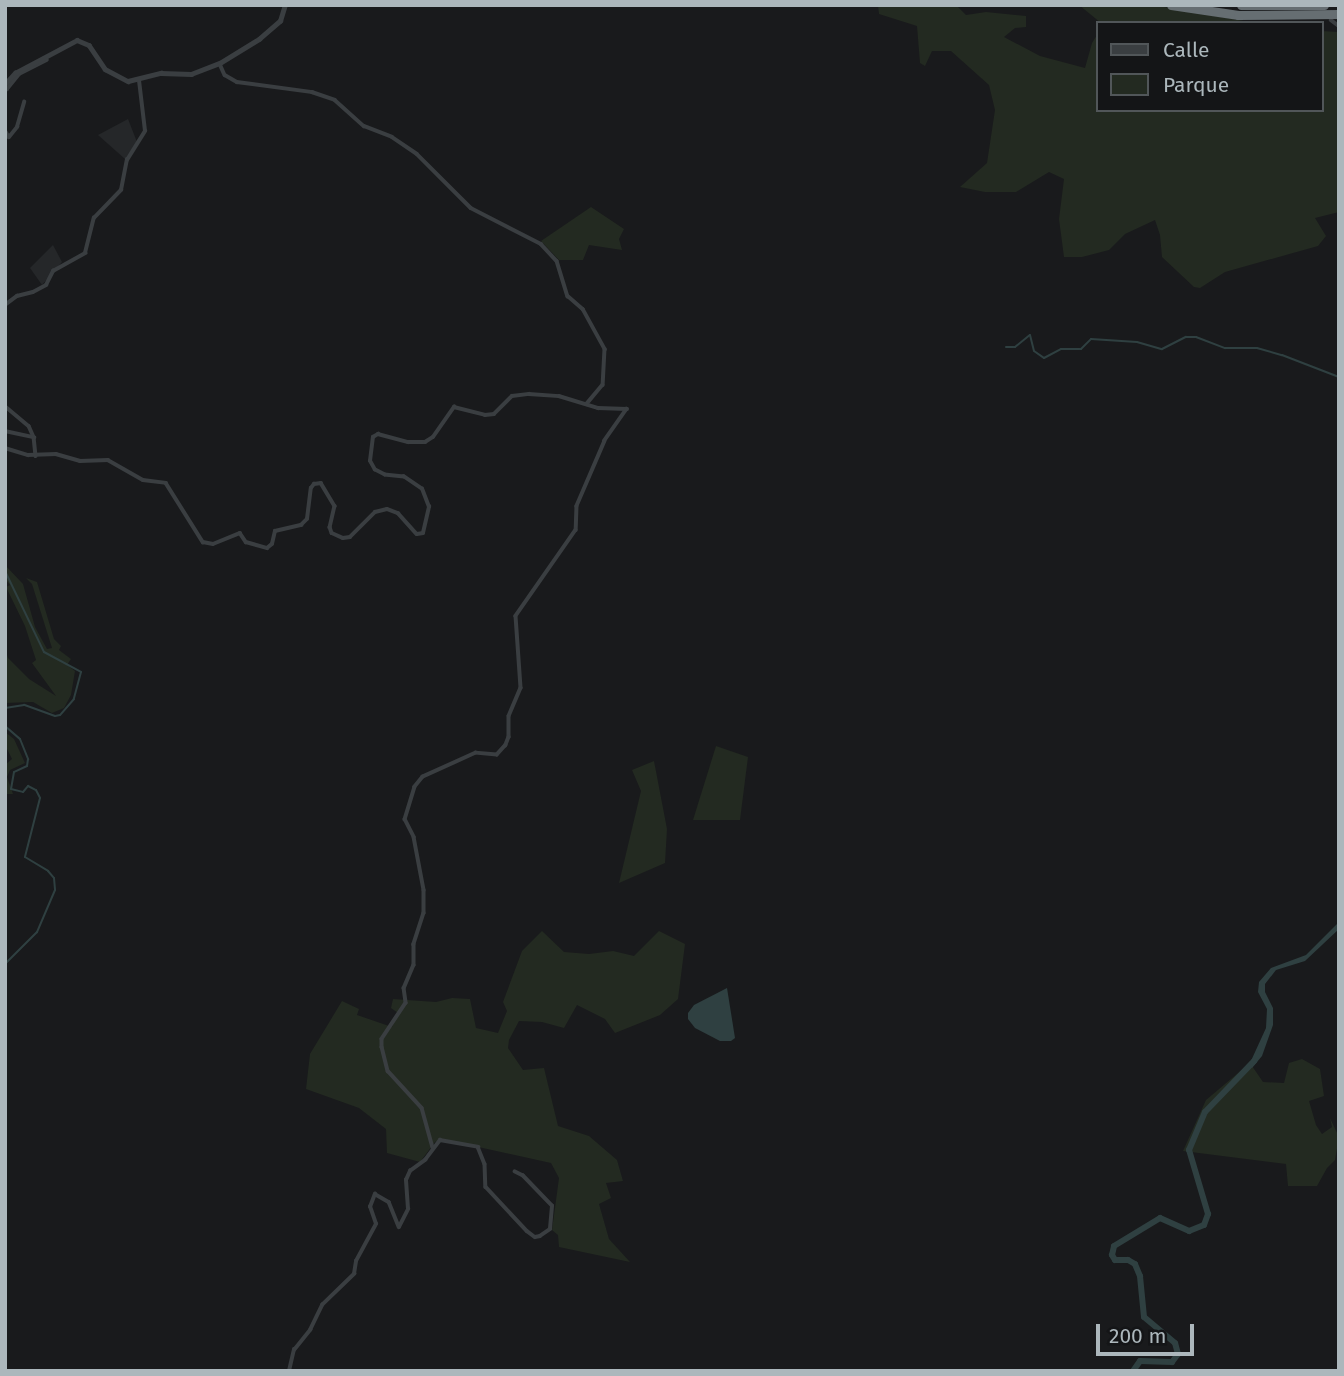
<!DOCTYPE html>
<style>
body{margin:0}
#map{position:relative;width:1344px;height:1376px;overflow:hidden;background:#191a1c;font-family:"Fira Sans",sans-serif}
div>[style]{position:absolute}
.built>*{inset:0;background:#252729}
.green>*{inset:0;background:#232a21}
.water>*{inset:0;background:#2f4041}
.stream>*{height:2px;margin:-1px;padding:0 1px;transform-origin:1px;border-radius:1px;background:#2f4041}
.river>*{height:6px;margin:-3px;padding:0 3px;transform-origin:3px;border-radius:3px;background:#2f4041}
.minor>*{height:3.5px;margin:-1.75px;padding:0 1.75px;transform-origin:1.75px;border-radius:1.75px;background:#3a3e41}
.tertiary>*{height:4.5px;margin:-2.25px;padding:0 2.25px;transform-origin:2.25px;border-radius:2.25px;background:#3a3e41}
.motorway>*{height:9px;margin:-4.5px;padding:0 4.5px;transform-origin:4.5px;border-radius:4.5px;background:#666e72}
span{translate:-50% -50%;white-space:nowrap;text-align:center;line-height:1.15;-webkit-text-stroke:5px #141517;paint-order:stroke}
.frame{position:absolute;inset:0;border:7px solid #acb7bc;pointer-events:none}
.legend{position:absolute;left:1096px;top:21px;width:228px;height:91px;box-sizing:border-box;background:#141517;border:2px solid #515659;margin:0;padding:9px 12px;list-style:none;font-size:21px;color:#acb7bc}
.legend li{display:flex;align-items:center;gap:14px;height:35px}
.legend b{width:35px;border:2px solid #515659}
.scale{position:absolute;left:1096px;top:1324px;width:98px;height:32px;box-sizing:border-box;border:4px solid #acb7bc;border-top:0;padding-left:9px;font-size:21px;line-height:24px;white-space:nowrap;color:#acb7bc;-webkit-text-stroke:5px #141517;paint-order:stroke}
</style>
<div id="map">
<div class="built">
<div style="clip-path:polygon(128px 119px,137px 142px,125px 159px,98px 135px)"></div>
<div style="clip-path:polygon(53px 245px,62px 262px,42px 285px,30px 268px)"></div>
</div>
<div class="green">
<div style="clip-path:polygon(878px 5px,956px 5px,966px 15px,986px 12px,1026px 16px,1026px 27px,1015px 28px,1004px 37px,1040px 56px,1085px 68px,1092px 43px,1097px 35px,1097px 110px,1321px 110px,1321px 31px,1339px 32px,1339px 212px,1315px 218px,1326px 236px,1318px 246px,1225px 272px,1200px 288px,1194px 287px,1162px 257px,1160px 235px,1155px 220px,1125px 234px,1109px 250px,1082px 257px,1064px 257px,1059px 219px,1064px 179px,1049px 172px,1016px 192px,985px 192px,960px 187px,987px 163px,995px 110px,989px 85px,951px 51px,932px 51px,925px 66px,920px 63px,917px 26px,879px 14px)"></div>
<div style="clip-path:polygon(1079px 5px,1153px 5px,1255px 23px,1101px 23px)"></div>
<div style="clip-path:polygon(591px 207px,624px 229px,619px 239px,622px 250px,589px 245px,583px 260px,559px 260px,541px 241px)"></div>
<div style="clip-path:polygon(5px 565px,23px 584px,35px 627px,47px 649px,52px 648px,32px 584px,26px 578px,37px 582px,54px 639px,61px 646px,59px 650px,71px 659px,67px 665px,75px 671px,71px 695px,64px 708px,52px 713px,33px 702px,5px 703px,5px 648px,8px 658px,29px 679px,56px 696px,32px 663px,36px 660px,25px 626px,6px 587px,10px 585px,5px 579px)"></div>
<div style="clip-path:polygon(5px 732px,14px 739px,25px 763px,10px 770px,7px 777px,13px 794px,5px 794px,5px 765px,12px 759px,5px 745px)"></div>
<div style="clip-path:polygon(716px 746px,748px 757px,740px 820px,693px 820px)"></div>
<div style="clip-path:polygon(654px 761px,667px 829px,665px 863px,619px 883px,641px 791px,632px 770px)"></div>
<div style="clip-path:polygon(542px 931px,564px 952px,589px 954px,613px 951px,634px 956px,659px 931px,685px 944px,678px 999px,660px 1015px,615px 1033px,605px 1019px,577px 1005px,564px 1028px,542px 1022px,519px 1021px,509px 1040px,508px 1048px,523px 1070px,544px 1068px,558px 1126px,589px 1136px,617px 1160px,623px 1181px,606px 1183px,611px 1198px,599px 1204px,609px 1239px,630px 1262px,559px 1247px,558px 1235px,552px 1230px,559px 1178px,551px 1163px,442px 1139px,435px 1142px,420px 1162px,387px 1153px,386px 1129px,359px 1108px,306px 1089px,310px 1054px,342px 1001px,359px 1009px,357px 1015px,392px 1027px,398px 1013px,391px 1008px,393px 999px,436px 1002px,452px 998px,470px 999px,476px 1028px,498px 1033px,507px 1011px,503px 1002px,522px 951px)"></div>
<div style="clip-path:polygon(1302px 1059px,1320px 1069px,1324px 1096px,1309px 1101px,1316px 1125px,1322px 1134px,1332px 1127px,1330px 1118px,1339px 1137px,1335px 1160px,1327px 1168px,1317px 1186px,1288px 1186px,1286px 1164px,1183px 1151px,1206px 1100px,1250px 1063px,1263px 1082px,1284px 1083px,1289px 1063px)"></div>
</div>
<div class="water">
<div style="clip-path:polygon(1339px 922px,1339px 929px,1305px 961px,1276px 970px,1265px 984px,1265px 992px,1273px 1008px,1273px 1025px,1262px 1056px,1252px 1068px,1250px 1063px,1266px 1028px,1267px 1009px,1258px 992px,1259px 982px,1271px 968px,1306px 955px)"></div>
<div style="clip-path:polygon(727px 988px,735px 1038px,731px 1041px,720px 1041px,695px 1028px,688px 1019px,688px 1013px,694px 1005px)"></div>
</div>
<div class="stream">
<div style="left:1006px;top:347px;width:9px"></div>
<div style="left:1015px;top:347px;width:19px;rotate:-39deg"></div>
<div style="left:1030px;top:335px;width:16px;rotate:76deg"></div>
<div style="left:1034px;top:351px;width:12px;rotate:35deg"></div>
<div style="left:1044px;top:358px;width:19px;rotate:-28deg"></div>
<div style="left:1061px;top:349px;width:20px"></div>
<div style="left:1081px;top:349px;width:14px;rotate:-45deg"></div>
<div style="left:1091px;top:339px;width:46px;rotate:3.7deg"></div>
<div style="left:1137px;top:342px;width:26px;rotate:16deg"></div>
<div style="left:1162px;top:349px;width:27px;rotate:-27deg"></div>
<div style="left:1186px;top:337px;width:10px"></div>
<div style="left:1196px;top:337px;width:31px;rotate:21deg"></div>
<div style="left:1225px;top:348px;width:32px"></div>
<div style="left:1257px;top:348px;width:26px;rotate:16deg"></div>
<div style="left:1282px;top:355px;width:61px;rotate:21.1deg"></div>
<div style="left:5px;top:571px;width:90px;rotate:64.3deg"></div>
<div style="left:44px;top:652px;width:42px;rotate:28.4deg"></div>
<div style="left:81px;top:672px;width:28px;rotate:105deg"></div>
<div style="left:74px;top:699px;width:21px;rotate:131deg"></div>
<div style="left:60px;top:715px;width:5px;rotate:169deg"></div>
<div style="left:55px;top:716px;width:33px;rotate:-160deg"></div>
<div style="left:24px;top:705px;width:19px;rotate:171deg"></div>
<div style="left:5px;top:726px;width:20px;rotate:41deg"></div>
<div style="left:20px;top:739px;width:22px;rotate:68deg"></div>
<div style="left:28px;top:759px;width:7px;rotate:98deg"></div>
<div style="left:27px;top:766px;width:14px;rotate:155deg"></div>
<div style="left:14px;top:772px;width:17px;rotate:100deg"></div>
<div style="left:11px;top:789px;width:12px;rotate:14deg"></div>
<div style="left:23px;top:792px;width:8px;rotate:-50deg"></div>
<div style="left:28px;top:786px;width:9px;rotate:27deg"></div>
<div style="left:36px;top:790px;width:9px;rotate:63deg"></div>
<div style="left:40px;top:798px;width:61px;rotate:104.3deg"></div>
<div style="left:25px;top:857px;width:27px;rotate:31deg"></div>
<div style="left:48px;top:871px;width:9px;rotate:49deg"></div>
<div style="left:54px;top:878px;width:12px;rotate:85deg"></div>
<div style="left:55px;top:890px;width:46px;rotate:113.2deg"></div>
<div style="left:37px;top:932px;width:45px;rotate:135deg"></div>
</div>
<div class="river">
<div style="left:1133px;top:1371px;width:12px;rotate:-55deg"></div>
<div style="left:1140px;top:1361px;width:32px;rotate:2deg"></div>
<div style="left:1172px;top:1362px;width:10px;rotate:-53deg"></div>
<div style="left:1178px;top:1354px;width:11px;rotate:-105deg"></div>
<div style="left:1175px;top:1343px;width:40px;rotate:-140deg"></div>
<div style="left:1144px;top:1317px;width:41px;rotate:-95.6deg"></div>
<div style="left:1140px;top:1276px;width:13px;rotate:-113deg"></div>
<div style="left:1135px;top:1264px;width:8px;rotate:-150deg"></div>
<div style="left:1128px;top:1260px;width:13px;rotate:180deg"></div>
<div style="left:1115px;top:1260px;width:6px;rotate:-121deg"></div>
<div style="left:1112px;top:1255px;width:9px;rotate:-77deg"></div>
<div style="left:1114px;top:1246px;width:54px;rotate:-31.3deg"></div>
<div style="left:1160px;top:1218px;width:32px;rotate:24deg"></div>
<div style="left:1189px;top:1231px;width:16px;rotate:-22deg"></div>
<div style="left:1204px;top:1225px;width:12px;rotate:-70deg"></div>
<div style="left:1208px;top:1214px;width:67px;rotate:-106.5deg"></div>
<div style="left:1189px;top:1150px;width:41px;rotate:-67.2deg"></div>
<div style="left:1205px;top:1112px;width:71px;rotate:-46.1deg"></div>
</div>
<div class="minor">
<div style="left:1331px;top:20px;width:10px;rotate:37deg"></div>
<div style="left:220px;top:64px;width:12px;rotate:66deg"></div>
<div style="left:225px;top:75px;width:14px;rotate:30deg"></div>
<div style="left:237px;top:82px;width:76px;rotate:7.6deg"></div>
<div style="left:312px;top:92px;width:24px;rotate:19deg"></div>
<div style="left:335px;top:100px;width:39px;rotate:42deg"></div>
<div style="left:364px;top:126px;width:30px;rotate:21deg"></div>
<div style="left:392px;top:137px;width:30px;rotate:34deg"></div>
<div style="left:417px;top:154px;width:76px;rotate:45deg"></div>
<div style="left:471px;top:208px;width:79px;rotate:27.2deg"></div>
<div style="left:541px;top:244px;width:23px;rotate:47deg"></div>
<div style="left:557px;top:261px;width:37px;rotate:73deg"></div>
<div style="left:568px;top:296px;width:20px;rotate:41deg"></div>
<div style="left:583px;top:309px;width:46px;rotate:61.2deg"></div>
<div style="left:605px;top:349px;width:36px;rotate:93deg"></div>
<div style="left:603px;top:385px;width:25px;rotate:130deg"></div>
<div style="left:5px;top:87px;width:3px;rotate:45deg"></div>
<div style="left:7px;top:89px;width:19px;rotate:-51deg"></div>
<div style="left:19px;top:74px;width:31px;rotate:-27deg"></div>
<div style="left:5px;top:130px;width:8px;rotate:60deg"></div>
<div style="left:9px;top:137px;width:13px;rotate:-51deg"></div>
<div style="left:17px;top:127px;width:26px;rotate:-74deg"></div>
<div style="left:5px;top:305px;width:15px;rotate:-37deg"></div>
<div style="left:17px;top:296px;width:16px;rotate:-14deg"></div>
<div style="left:33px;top:292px;width:15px;rotate:-28deg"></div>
<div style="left:46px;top:285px;width:16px;rotate:-63deg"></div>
<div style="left:53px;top:271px;width:37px;rotate:-29deg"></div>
<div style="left:85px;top:253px;width:36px;rotate:-76deg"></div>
<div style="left:94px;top:218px;width:39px;rotate:-46deg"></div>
<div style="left:121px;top:190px;width:31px;rotate:-79deg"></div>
<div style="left:127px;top:160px;width:34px;rotate:-58deg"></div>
<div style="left:145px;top:131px;width:50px;rotate:-96.8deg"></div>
<div style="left:5px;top:406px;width:31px;rotate:40deg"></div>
<div style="left:29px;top:426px;width:12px;rotate:66deg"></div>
<div style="left:34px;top:437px;width:19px;rotate:84deg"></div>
<div style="left:5px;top:431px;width:30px;rotate:12deg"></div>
<div style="left:5px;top:448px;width:24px;rotate:17deg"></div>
<div style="left:28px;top:455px;width:28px;rotate:-2deg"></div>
<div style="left:56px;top:454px;width:25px;rotate:16deg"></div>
<div style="left:80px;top:461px;width:28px;rotate:-2deg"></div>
<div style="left:108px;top:460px;width:40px;rotate:29.7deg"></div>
<div style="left:143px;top:480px;width:23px;rotate:7deg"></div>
<div style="left:166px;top:483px;width:70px;rotate:57.9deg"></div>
<div style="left:203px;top:542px;width:10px;rotate:11deg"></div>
<div style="left:213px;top:544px;width:29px;rotate:-22deg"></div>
<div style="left:240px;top:533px;width:11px;rotate:56deg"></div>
<div style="left:246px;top:542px;width:22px;rotate:16deg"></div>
<div style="left:267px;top:548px;width:6px;rotate:-39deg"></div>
<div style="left:272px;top:544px;width:13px;rotate:-77deg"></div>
<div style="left:275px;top:531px;width:27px;rotate:-13deg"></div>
<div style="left:301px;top:525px;width:8px;rotate:-45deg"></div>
<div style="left:307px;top:519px;width:31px;rotate:-83deg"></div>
<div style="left:311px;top:488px;width:5px;rotate:-53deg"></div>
<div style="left:314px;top:484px;width:7px;rotate:-8deg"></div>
<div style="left:321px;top:483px;width:27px;rotate:59deg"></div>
<div style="left:335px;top:506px;width:22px;rotate:103deg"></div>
<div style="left:330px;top:527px;width:6px;rotate:72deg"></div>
<div style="left:332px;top:533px;width:12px;rotate:24deg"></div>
<div style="left:343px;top:538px;width:7px;rotate:-8deg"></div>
<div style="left:350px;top:537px;width:35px;rotate:-45deg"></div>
<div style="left:375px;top:512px;width:12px;rotate:-14deg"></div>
<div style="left:387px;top:509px;width:12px;rotate:20deg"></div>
<div style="left:398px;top:513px;width:28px;rotate:48deg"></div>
<div style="left:417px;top:534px;width:6px;rotate:-9deg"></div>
<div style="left:423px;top:533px;width:27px;rotate:-77deg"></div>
<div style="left:429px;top:507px;width:19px;rotate:-111deg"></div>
<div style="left:422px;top:489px;width:22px;rotate:-146deg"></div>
<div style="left:404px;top:477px;width:19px;rotate:-174deg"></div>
<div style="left:385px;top:475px;width:11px;rotate:-153deg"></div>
<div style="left:375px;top:470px;width:10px;rotate:-119deg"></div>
<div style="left:370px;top:461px;width:24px;rotate:-83deg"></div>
<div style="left:373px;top:437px;width:6px;rotate:-31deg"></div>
<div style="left:378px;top:434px;width:31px;rotate:15deg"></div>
<div style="left:408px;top:442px;width:17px"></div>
<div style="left:425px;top:442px;width:9px;rotate:-32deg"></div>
<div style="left:433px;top:437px;width:37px;rotate:-55deg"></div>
<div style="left:454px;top:407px;width:32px;rotate:14deg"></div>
<div style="left:485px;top:415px;width:9px;rotate:-6deg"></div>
<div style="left:494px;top:414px;width:25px;rotate:-45deg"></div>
<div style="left:512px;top:396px;width:17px;rotate:-7deg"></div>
<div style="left:529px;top:394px;width:30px;rotate:4deg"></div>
<div style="left:559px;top:396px;width:41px;rotate:17.1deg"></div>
<div style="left:598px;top:408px;width:29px;rotate:2deg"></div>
<div style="left:627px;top:409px;width:39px;rotate:125deg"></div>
<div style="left:605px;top:441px;width:71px;rotate:113.3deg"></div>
<div style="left:577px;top:506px;width:24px;rotate:92deg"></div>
<div style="left:576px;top:530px;width:105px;rotate:124.9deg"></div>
<div style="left:516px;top:616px;width:72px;rotate:86deg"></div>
<div style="left:521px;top:688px;width:30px;rotate:113deg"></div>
<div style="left:509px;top:716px;width:21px;rotate:90deg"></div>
<div style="left:509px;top:737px;width:9px;rotate:111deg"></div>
<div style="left:506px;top:745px;width:13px;rotate:132deg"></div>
<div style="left:497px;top:755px;width:21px;rotate:-175deg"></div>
<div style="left:476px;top:753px;width:58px;rotate:155.6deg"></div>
<div style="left:423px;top:777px;width:13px;rotate:129deg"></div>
<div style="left:415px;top:787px;width:34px;rotate:107deg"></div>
<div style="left:405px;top:819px;width:20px;rotate:63deg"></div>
<div style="left:414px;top:837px;width:54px;rotate:79.3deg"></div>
<div style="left:424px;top:890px;width:23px;rotate:90deg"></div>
<div style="left:424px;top:913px;width:33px;rotate:108deg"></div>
<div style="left:414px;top:944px;width:21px;rotate:90deg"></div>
<div style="left:414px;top:965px;width:25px;rotate:113deg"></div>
<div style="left:404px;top:988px;width:15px;rotate:82deg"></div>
<div style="left:406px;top:1003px;width:43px;rotate:123.7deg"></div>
<div style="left:382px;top:1039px;width:8px;rotate:90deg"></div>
<div style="left:382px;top:1047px;width:25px;rotate:76deg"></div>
<div style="left:388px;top:1071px;width:50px;rotate:47.4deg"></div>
<div style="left:422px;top:1108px;width:41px;rotate:74.6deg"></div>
<div style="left:289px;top:1371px;width:22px;rotate:-77deg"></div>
<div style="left:294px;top:1350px;width:26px;rotate:-51deg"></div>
<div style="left:310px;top:1330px;width:28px;rotate:-64deg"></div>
<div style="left:322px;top:1305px;width:45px;rotate:-44.1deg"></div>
<div style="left:354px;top:1274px;width:13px;rotate:-81deg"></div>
<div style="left:356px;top:1261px;width:42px;rotate:-61.6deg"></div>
<div style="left:376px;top:1224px;width:18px;rotate:-109deg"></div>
<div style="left:370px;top:1207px;width:14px;rotate:-69deg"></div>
<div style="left:375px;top:1194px;width:16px;rotate:30deg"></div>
<div style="left:389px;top:1202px;width:27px;rotate:68deg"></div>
<div style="left:399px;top:1227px;width:20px;rotate:-63deg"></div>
<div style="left:408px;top:1209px;width:29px;rotate:-94deg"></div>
<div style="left:406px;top:1180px;width:10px;rotate:-66deg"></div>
<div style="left:410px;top:1171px;width:19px;rotate:-36deg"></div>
<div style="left:425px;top:1160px;width:25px;rotate:-53deg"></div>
<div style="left:440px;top:1140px;width:39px;rotate:10deg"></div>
<div style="left:478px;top:1147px;width:18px;rotate:68deg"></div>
<div style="left:485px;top:1164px;width:23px;rotate:88deg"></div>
<div style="left:486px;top:1187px;width:60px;rotate:47deg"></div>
<div style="left:527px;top:1231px;width:10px;rotate:37deg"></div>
<div style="left:535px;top:1237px;width:5px;rotate:-11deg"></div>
<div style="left:540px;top:1236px;width:12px;rotate:-35deg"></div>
<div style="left:550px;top:1229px;width:23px;rotate:-85deg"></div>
<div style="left:552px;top:1206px;width:42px;rotate:-134deg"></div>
<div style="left:523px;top:1176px;width:9px;rotate:-153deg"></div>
</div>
<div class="tertiary">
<div style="left:5px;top:84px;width:15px;rotate:-48deg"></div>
<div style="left:15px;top:73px;width:70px;rotate:-28deg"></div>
<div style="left:77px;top:40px;width:13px;rotate:23deg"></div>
<div style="left:89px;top:45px;width:29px;rotate:56deg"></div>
<div style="left:105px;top:69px;width:26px;rotate:28deg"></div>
<div style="left:128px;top:81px;width:34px;rotate:-14deg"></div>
<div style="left:161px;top:73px;width:30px;rotate:2deg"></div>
<div style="left:191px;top:74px;width:31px;rotate:-21deg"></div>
<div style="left:220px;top:63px;width:46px;rotate:-31.6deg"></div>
<div style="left:259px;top:39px;width:28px;rotate:-41deg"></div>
<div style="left:280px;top:21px;width:17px;rotate:-73deg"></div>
</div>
<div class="motorway">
<div style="left:1171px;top:5px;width:68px;rotate:8.5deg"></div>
<div style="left:1238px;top:15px;width:101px;rotate:-0.6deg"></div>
<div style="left:1241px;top:5px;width:83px"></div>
</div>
<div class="frame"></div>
<ul class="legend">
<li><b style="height:9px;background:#3a3e41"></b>Calle</li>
<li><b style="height:19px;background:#232a21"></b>Parque</li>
</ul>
<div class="scale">200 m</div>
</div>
